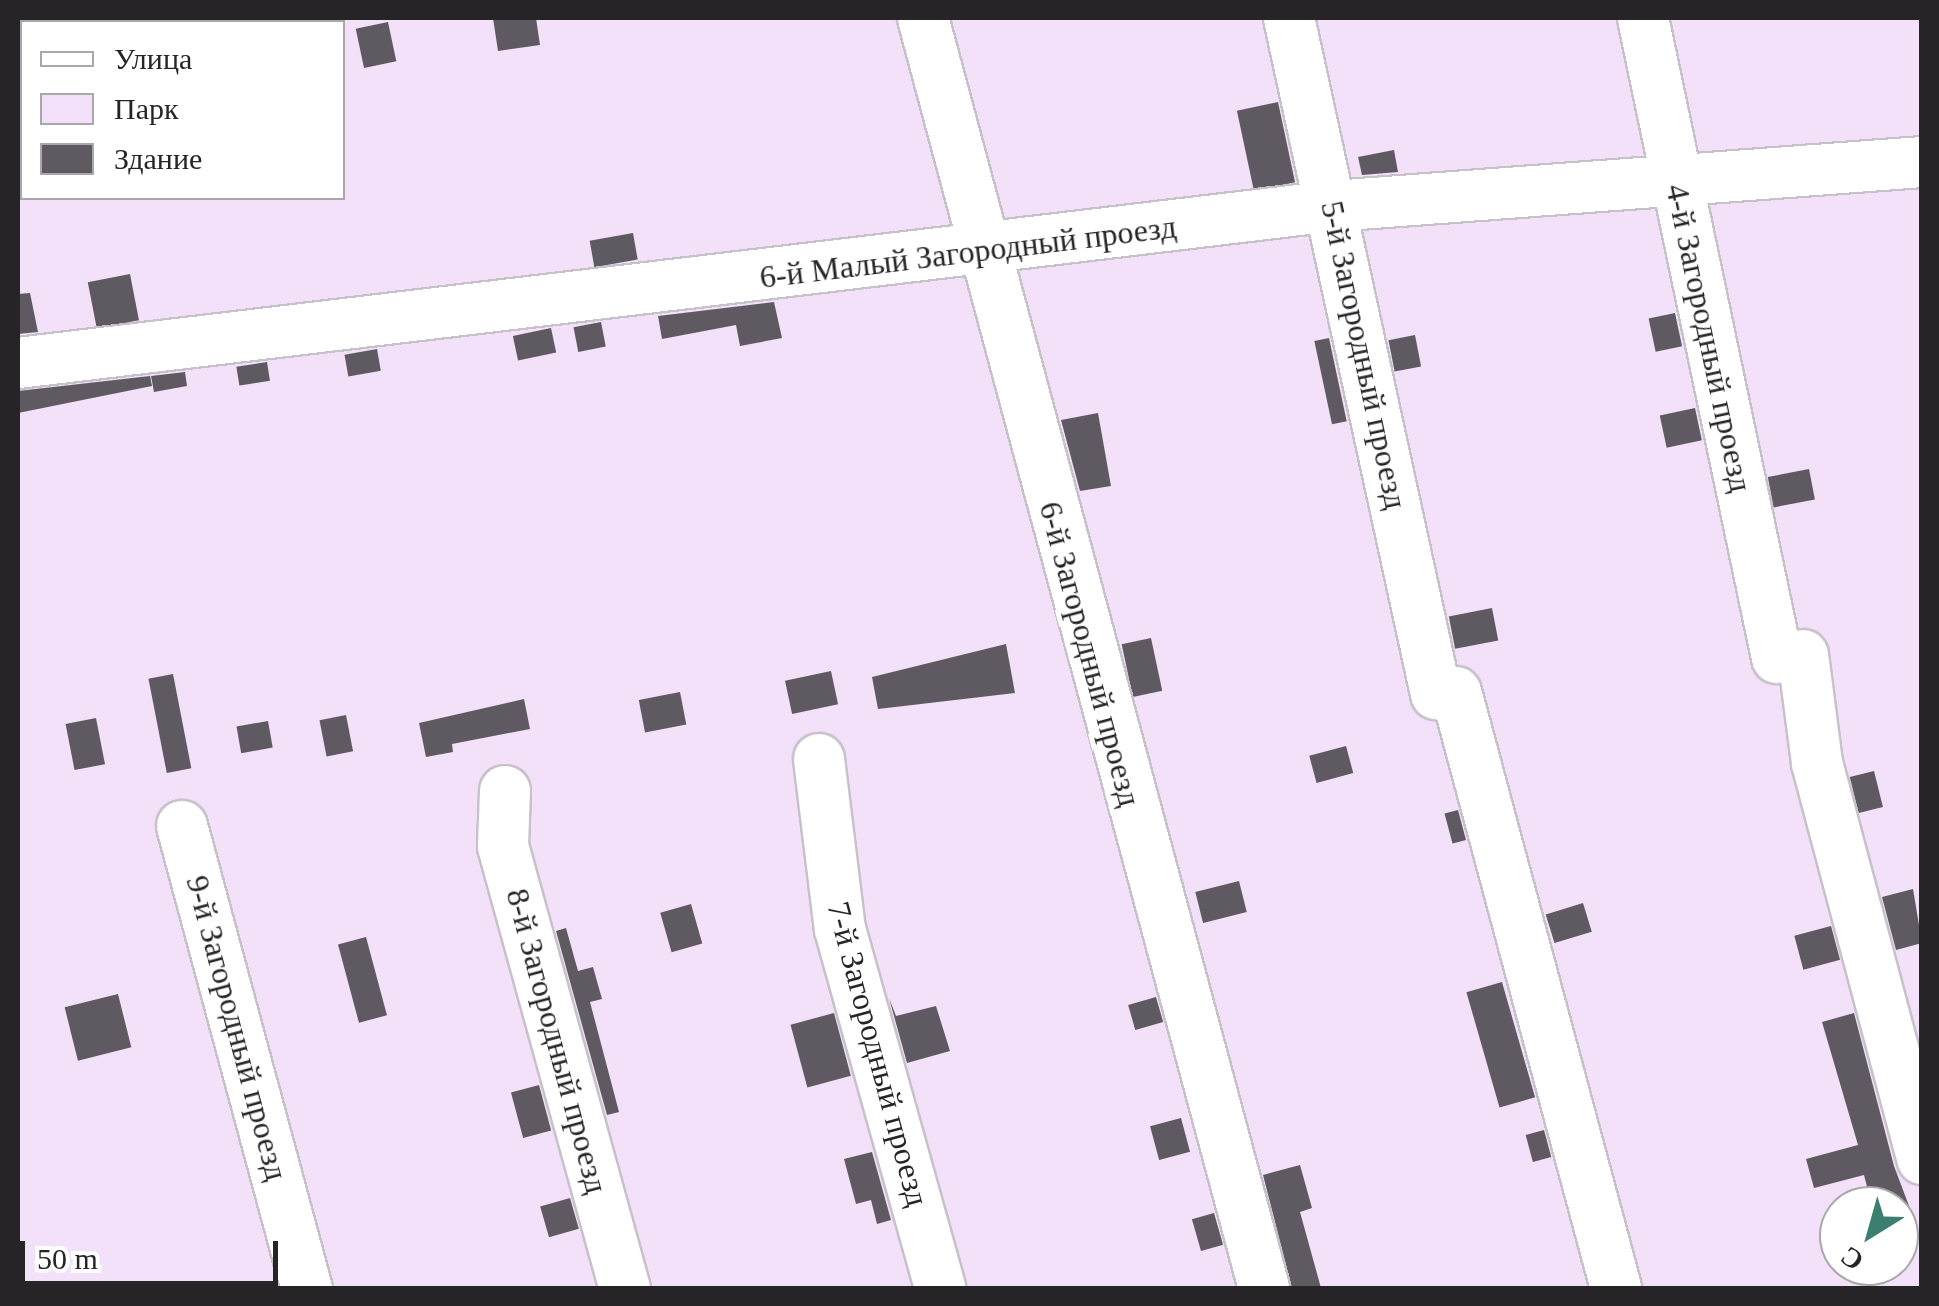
<!DOCTYPE html>
<meta charset="utf-8">
<style>
body{margin:0}
#map{position:relative;width:1939px;height:1306px;overflow:hidden;background:#fbf4fd;font-family:"Times New Roman",serif}
div>[style]{position:absolute}
.green>*{inset:0;background:#f3e0f9}
.building>*{inset:0;background:#5f5a61;transform-origin:0 0}
.roads{filter:drop-shadow(2px 0 #c7c1c9) drop-shadow(-2px 0 #c7c1c9) drop-shadow(0 2px #c7c1c9) drop-shadow(0 -2px #c7c1c9)}
.minor>*{height:50px;margin:-25px;padding:0 25px;transform-origin:25px;border-radius:25px;background:#fff}
span{translate:-50% -50%;white-space:nowrap;text-align:center;line-height:1.15;-webkit-text-stroke:10px #fff;paint-order:stroke}
.street-label{font-size:32px;color:#262427}
.frame{position:absolute;inset:0;border:20px solid #262427;pointer-events:none}
.legend{position:absolute;left:20px;top:20px;width:325px;height:180px;box-sizing:border-box;background:#fff;border:2px solid #a8a7a9;margin:0;padding:12px 18px;list-style:none;font-size:30px;color:#262427}
.legend li{display:flex;align-items:center;gap:20px;height:50px}
.legend b{width:50px;border:2px solid #a8a7a9}
.north{position:absolute;left:1819px;top:1186px;width:100px;height:100px;box-sizing:border-box;background:#fff;border:2px solid #a8a7a9;border-radius:50%;rotate:217deg;font-size:28px;font-weight:700;line-height:40px;text-align:center;color:#262427}
.north::after{content:'';display:block;margin:auto;width:35px;height:45px;background:#3c7f70;clip-path:polygon(50% 0,100% 100%,50% 72%,0 100%)}
.scale{position:absolute;left:20px;top:1241px;width:258px;height:45px;box-sizing:border-box;border:5px solid #262427;border-top:0;padding-left:12px;font-size:30px;line-height:35px;white-space:nowrap;color:#262427;-webkit-text-stroke:8px #fff;paint-order:stroke}
</style>
<div id="map">
<div class="green">
<div style="clip-path:polygon(evenodd,18px 18px,1921px 18px,1921px 1288px,18px 1288px,18px 18px,22px 22px,342px 22px,342px 198px,22px 198px,22px 22px,18px 18px,1839px 1206px,1899px 1206px,1899px 1266px,1839px 1266px,1839px 1206px)"></div>
</div>
<div class="building">
<div style="clip-path:polygon(493px 18px,536px 18px,540px 45px,498px 51px)"></div>
<div style="left:388px;top:22px;width:40px;height:33px;rotate:78deg"></div>
<div style="left:1278px;top:102px;width:82px;height:42px;rotate:78deg"></div>
<div style="clip-path:polygon(1394px 150px,1398px 172px,1362px 175px,1358px 157px)"></div>
<div style="left:633px;top:233px;width:27px;height:44px;rotate:80deg"></div>
<div style="left:130px;top:274px;width:47px;height:43px;rotate:79deg"></div>
<div style="clip-path:polygon(30px 293px,38px 332px,18px 334px,18px 294px)"></div>
<div style="clip-path:polygon(774px 302px,782px 338px,740px 346px,736px 325px,662px 339px,658px 316px)"></div>
<div style="left:1675px;top:313px;width:34px;height:27px;rotate:78deg"></div>
<div style="left:601px;top:322px;width:25px;height:28px;rotate:79deg"></div>
<div style="left:551px;top:328px;width:25px;height:39px;rotate:78deg"></div>
<div style="left:1415px;top:335px;width:32px;height:27px;rotate:79deg"></div>
<div style="left:1329px;top:338px;width:85px;height:15px;rotate:78deg"></div>
<div style="left:377px;top:349px;width:22px;height:33px;rotate:80deg"></div>
<div style="left:267px;top:362px;width:19px;height:31px;rotate:81deg"></div>
<div style="clip-path:polygon(185px 372px,187px 386px,154px 392px,151px 376px)"></div>
<div style="clip-path:polygon(150px 376px,152px 386px,18px 413px,18px 391px)"></div>
<div style="left:1695px;top:408px;width:33px;height:36px;rotate:78deg"></div>
<div style="clip-path:polygon(1098px 413px,1111px 486px,1080px 491px,1061px 420px)"></div>
<div style="left:1809px;top:469px;width:31px;height:42px;rotate:79deg"></div>
<div style="left:1492px;top:608px;width:33px;height:44px;rotate:79deg"></div>
<div style="left:1151px;top:638px;width:54px;height:30px;rotate:78deg"></div>
<div style="clip-path:polygon(1006px 644px,1015px 693px,878px 709px,872px 677px)"></div>
<div style="left:831px;top:671px;width:34px;height:47px;rotate:78deg"></div>
<div style="left:173px;top:674px;width:96px;height:25px;rotate:79deg"></div>
<div style="left:680px;top:692px;width:33px;height:42px;rotate:79deg"></div>
<div style="clip-path:polygon(524px 699px,530px 729px,452px 744px,453px 752px,426px 757px,419px 723px)"></div>
<div style="left:346px;top:715px;width:37px;height:27px;rotate:79deg"></div>
<div style="left:96px;top:718px;width:47px;height:31px;rotate:79deg"></div>
<div style="left:268px;top:721px;width:27px;height:32px;rotate:80deg"></div>
<div style="left:1346px;top:746px;width:28px;height:38px;rotate:75deg"></div>
<div style="left:1874px;top:771px;width:37px;height:25px;rotate:76deg"></div>
<div style="left:1458px;top:810px;width:31px;height:14px;rotate:75deg"></div>
<div style="left:1239px;top:881px;width:32px;height:45px;rotate:76deg"></div>
<div style="clip-path:polygon(1913px 889px,1922px 943px,1896px 950px,1882px 897px)"></div>
<div style="left:1583px;top:903px;width:30px;height:39px;rotate:73deg"></div>
<div style="left:691px;top:904px;width:41px;height:32px;rotate:74deg"></div>
<div style="left:1831px;top:926px;width:35px;height:38px;rotate:75deg"></div>
<div style="clip-path:polygon(566px 928px,578px 971px,593px 967px,602px 999px,590px 1002px,619px 1112px,607px 1115px,556px 931px)"></div>
<div style="left:366px;top:937px;width:81px;height:29px;rotate:75deg"></div>
<div style="left:1502px;top:982px;width:120px;height:37px;rotate:74deg"></div>
<div style="left:118px;top:994px;width:55px;height:55px;rotate:76deg"></div>
<div style="left:1156px;top:997px;width:26px;height:29px;rotate:74deg"></div>
<div style="clip-path:polygon(889px 998px,896px 1016px,936px 1006px,950px 1051px,907px 1063px)"></div>
<div style="left:834px;top:1013px;width:65px;height:45px;rotate:75deg"></div>
<div style="clip-path:polygon(1854px 1013px,1894px 1166px,1909px 1206px,1872px 1206px,1864px 1175px,1814px 1188px,1806px 1159px,1858px 1145px,1822px 1022px)"></div>
<div style="left:539px;top:1085px;width:47px;height:29px;rotate:75deg"></div>
<div style="left:1181px;top:1118px;width:35px;height:32px;rotate:75deg"></div>
<div style="left:1544px;top:1130px;width:28px;height:19px;rotate:75deg"></div>
<div style="clip-path:polygon(872px 1152px,891px 1220px,877px 1224px,871px 1200px,856px 1204px,844px 1159px)"></div>
<div style="clip-path:polygon(1300px 1165px,1312px 1208px,1300px 1212px,1321px 1288px,1292px 1288px,1263px 1175px)"></div>
<div style="left:570px;top:1198px;width:32px;height:31px;rotate:74deg"></div>
<div style="left:1214px;top:1213px;width:33px;height:23px;rotate:74deg"></div>
</div>
<div class="roads">
<div class="minor">
<div style="left:923px;top:18px;width:1315px;rotate:74.97deg"></div>
<div style="left:1289px;top:18px;width:692px;rotate:77.73deg"></div>
<div style="left:1643px;top:18px;width:654px;rotate:78.17deg"></div>
<div style="left:265px;top:22px;width:39px;rotate:-6deg"></div>
<div style="left:18px;top:43px;width:4px;rotate:-14deg"></div>
<div style="left:18px;top:363px;width:1324px;rotate:-6.81deg"></div>
<div style="left:1333px;top:206px;width:591px;rotate:-4.27deg"></div>
<div style="left:1803px;top:655px;width:109px;rotate:82.6deg"></div>
<div style="left:1817px;top:763px;width:410px;rotate:75.1deg"></div>
<div style="left:1456px;top:692px;width:617px;rotate:74.97deg"></div>
<div style="left:819px;top:759px;width:171px;rotate:83deg"></div>
<div style="left:840px;top:929px;width:373px;rotate:74.4deg"></div>
<div style="left:505px;top:791px;width:55px;rotate:92.1deg"></div>
<div style="left:503px;top:846px;width:459px;rotate:74.6deg"></div>
<div style="left:182px;top:826px;width:479px;rotate:74.9deg"></div>
</div>
</div>
<div class="street-label">
<span style="left:968px;top:252px;rotate:-7deg">6-й Малый Загородный проезд</span>
<span style="left:1709px;top:338px;rotate:78deg">4-й Загородный проезд</span>
<span style="left:1364px;top:355px;rotate:78deg">5-й Загородный проезд</span>
<span style="left:1090px;top:654px;rotate:75deg">6-й Загородный проезд</span>
<span style="left:237px;top:1028px;rotate:75deg">9-й Загородный проезд</span>
<span style="left:557px;top:1041px;rotate:75deg">8-й Загородный проезд</span>
<span style="left:878px;top:1054px;rotate:75deg">7-й Загородный проезд</span>
</div>
<div class="frame"></div>
<ul class="legend">
<li><b style="height:12px;background:#fff"></b>Улица</li>
<li><b style="height:28px;background:#f3e0f9"></b>Парк</li>
<li><b style="height:28px;background:#5f5a61"></b>Здание</li>
</ul>
<div class="north">С</div>
<div class="scale">50 m</div>
</div>
